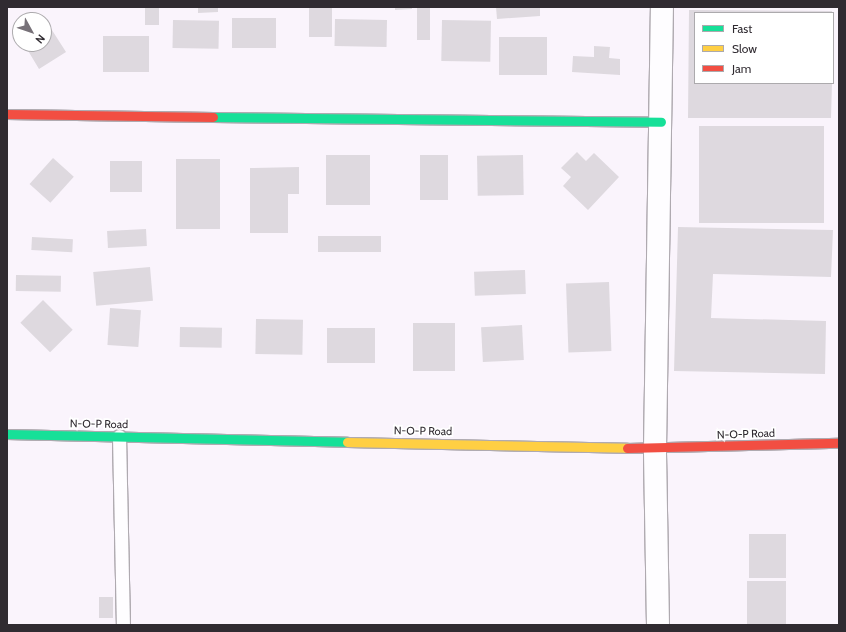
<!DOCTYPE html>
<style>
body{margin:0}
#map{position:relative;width:846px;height:632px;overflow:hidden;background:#faf4fc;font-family:Cabin,sans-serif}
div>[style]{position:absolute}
.building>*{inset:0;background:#ded9df;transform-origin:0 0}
.roads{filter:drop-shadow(1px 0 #afaab0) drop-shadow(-1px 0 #afaab0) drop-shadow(0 1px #afaab0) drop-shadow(0 -1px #afaab0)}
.lane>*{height:13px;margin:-6.5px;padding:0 6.5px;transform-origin:6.5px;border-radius:6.5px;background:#fefdff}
.street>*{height:22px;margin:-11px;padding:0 11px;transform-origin:11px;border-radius:11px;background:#fefdff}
.fast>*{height:9px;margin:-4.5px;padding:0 4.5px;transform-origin:4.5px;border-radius:4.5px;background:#16e098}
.slow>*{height:9px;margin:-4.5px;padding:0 4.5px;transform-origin:4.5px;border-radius:4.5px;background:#ffcf43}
.jam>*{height:9px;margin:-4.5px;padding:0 4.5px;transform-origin:4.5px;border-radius:4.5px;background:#f24e42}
span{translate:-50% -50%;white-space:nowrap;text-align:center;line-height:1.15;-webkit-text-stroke:3.5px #fff;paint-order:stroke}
.street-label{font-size:11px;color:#302b31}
.frame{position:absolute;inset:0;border:8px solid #302b31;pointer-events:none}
.legend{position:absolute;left:694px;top:12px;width:140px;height:72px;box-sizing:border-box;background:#fff;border:1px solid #acaaad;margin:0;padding:5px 7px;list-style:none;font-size:12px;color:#302b31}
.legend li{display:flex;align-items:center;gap:8px;height:20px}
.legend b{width:20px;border:1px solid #acaaad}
.north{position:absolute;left:12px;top:12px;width:40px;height:40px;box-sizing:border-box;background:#fff;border:1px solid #acaaad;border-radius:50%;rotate:130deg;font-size:11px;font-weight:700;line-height:16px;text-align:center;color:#302b31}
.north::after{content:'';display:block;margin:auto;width:14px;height:18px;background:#777178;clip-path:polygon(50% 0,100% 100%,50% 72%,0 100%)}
</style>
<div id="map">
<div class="building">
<div style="left:145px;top:7px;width:14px;height:18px"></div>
<div style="clip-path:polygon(198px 7px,218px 7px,218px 12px,198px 13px)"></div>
<div style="left:309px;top:7px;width:23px;height:30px"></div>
<div style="clip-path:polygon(395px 7px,412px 7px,412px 9px,395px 10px)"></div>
<div style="left:417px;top:7px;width:13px;height:33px"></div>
<div style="clip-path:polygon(496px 7px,540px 7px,540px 16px,497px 19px)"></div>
<div style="clip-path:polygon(689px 10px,832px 11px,832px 13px,695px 13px,695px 83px,832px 83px,831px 118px,688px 118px)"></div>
<div style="left:232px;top:18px;width:44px;height:30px"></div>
<div style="left:335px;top:19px;width:52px;height:27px;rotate:1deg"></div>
<div style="left:173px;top:20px;width:46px;height:28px;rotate:1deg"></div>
<div style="left:442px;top:20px;width:49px;height:41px;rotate:1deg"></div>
<div style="clip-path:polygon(50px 27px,66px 52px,39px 69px,24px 44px,44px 44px,44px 31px)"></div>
<div style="left:103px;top:36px;width:46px;height:36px"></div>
<div style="left:499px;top:37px;width:48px;height:38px"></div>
<div style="clip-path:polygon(594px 46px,610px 47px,609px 58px,620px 59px,620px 75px,572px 72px,573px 56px,594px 57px)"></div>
<div style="left:699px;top:126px;width:125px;height:97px"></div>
<div style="clip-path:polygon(577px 152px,586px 161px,594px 153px,619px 177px,588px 210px,563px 186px,571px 177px,561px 168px)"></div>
<div style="left:326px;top:155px;width:44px;height:50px"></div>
<div style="left:420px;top:155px;width:28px;height:45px"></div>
<div style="left:523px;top:155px;width:40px;height:46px;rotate:89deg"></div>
<div style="left:53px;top:158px;width:28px;height:35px;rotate:42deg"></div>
<div style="left:176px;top:159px;width:44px;height:70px"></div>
<div style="left:110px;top:161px;width:32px;height:31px"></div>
<div style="clip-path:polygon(299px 167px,299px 194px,288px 194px,288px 233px,250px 233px,250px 168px)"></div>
<div style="clip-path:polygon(678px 227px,833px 230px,831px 277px,713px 274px,711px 318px,826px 321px,825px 374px,674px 371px)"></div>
<div style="left:146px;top:229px;width:17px;height:39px;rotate:87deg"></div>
<div style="left:381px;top:236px;width:16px;height:63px;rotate:90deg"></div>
<div style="left:32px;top:237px;width:41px;height:13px;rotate:3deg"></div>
<div style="left:150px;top:267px;width:34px;height:57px;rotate:85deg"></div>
<div style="left:525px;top:270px;width:24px;height:51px;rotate:88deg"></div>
<div style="left:16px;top:275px;width:45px;height:16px;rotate:1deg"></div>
<div style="left:609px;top:282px;width:69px;height:43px;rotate:88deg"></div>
<div style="left:43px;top:300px;width:42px;height:32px;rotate:45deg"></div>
<div style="left:110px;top:308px;width:31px;height:37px;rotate:4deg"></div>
<div style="left:256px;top:319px;width:47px;height:35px;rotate:1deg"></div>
<div style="left:413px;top:323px;width:42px;height:48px"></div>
<div style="left:522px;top:325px;width:35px;height:41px;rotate:87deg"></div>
<div style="left:180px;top:327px;width:42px;height:20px;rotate:1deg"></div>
<div style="left:327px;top:328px;width:48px;height:35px"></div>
<div style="left:749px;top:534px;width:37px;height:44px"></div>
<div style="left:747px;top:581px;width:39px;height:44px"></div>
<div style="left:113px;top:597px;width:21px;height:14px;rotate:90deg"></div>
</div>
<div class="roads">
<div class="lane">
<div style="left:119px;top:436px;width:189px;rotate:88.8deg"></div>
</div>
<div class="street">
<div style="left:658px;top:625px;width:176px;rotate:-91deg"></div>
<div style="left:655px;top:449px;width:442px;rotate:-89.1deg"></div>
</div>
<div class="fast">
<div style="left:213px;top:117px;width:448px;rotate:0.6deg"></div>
<div style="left:7px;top:434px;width:340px;rotate:1.3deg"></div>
</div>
<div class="slow">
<div style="left:347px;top:442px;width:280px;rotate:1.2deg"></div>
</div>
<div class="jam">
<div style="left:7px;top:114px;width:206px;rotate:0.8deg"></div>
<div style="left:627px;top:448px;width:212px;rotate:-1.4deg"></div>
</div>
</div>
<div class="street-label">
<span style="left:99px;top:424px;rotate:1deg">N-O-P Road</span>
<span style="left:423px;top:431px;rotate:1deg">N-O-P Road</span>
<span style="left:746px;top:434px;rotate:-2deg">N-O-P Road</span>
</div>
<div class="frame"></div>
<ul class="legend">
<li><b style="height:5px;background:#16e098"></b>Fast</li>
<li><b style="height:5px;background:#ffcf43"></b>Slow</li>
<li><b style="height:5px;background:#f24e42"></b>Jam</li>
</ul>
<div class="north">N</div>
</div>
